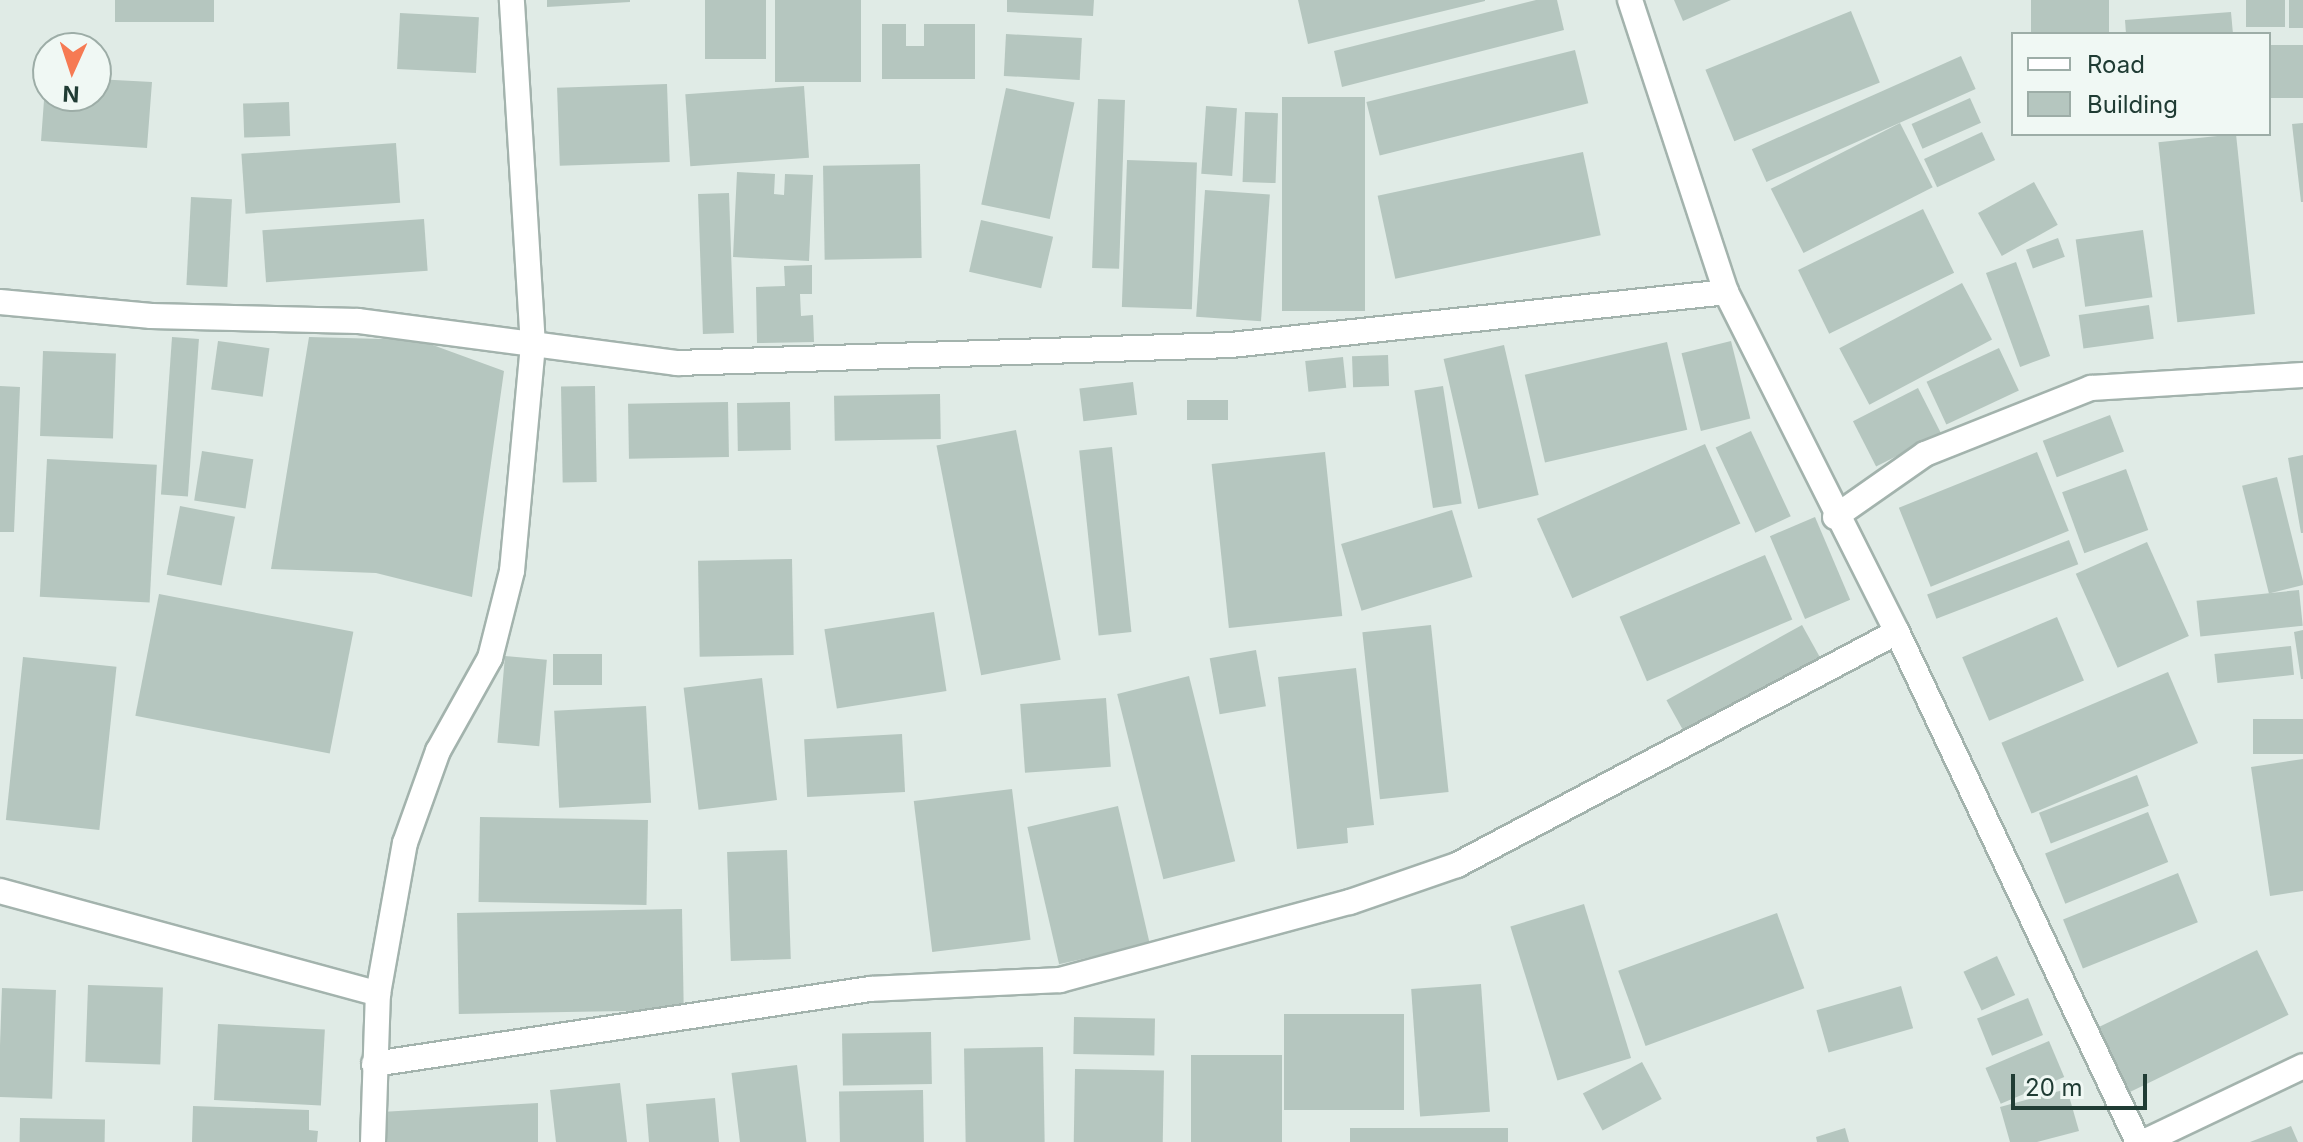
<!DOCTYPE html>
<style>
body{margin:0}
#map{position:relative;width:2303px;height:1142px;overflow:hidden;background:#e0ebe6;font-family:Inter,sans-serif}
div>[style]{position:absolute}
.building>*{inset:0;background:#b5c6bf;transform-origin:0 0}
.roads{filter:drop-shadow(2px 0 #a3b3ad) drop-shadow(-2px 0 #a3b3ad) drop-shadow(0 2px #a3b3ad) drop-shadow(0 -2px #a3b3ad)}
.minor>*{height:24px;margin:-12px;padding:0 12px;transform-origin:12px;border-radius:12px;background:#fff}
span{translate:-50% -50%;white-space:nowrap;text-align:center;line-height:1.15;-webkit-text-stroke:6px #f0f8f4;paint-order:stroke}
.legend{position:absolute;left:2011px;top:32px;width:260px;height:104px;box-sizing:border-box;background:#f0f8f4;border:2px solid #9dada7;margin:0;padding:10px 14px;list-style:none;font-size:24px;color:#203c34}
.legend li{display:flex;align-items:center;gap:16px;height:40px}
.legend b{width:40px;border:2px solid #9dada7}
.north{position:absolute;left:32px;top:32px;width:80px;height:80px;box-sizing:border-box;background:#f0f8f4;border:2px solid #9dada7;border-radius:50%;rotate:183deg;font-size:22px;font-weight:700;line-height:32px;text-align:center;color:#203c34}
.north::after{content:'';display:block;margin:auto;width:28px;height:36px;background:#f67a53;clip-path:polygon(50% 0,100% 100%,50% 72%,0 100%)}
.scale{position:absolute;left:2011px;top:1074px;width:136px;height:36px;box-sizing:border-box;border:4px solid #203c34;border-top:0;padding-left:10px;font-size:24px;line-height:28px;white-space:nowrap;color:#203c34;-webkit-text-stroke:6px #f0f8f4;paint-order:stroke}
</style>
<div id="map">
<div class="building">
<div style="left:115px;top:0;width:99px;height:22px"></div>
<div style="clip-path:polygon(547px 0,630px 0,630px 2px,547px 7px)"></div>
<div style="left:705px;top:0;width:61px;height:59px"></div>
<div style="left:775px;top:0;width:86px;height:82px"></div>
<div style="clip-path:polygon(1007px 0,1094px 0,1093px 16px,1007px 12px)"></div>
<div style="clip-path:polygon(1298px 0,1485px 0,1485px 1px,1308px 44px)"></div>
<div style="clip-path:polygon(1536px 0,1557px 0,1564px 30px,1342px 87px,1334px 51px)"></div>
<div style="clip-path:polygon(1674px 0,1731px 0,1683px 21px)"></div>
<div style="left:2031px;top:0;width:78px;height:34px"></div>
<div style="left:2246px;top:0;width:39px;height:27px"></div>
<div style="left:2289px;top:0;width:14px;height:28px"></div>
<div style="left:1851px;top:11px;width:77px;height:157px;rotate:68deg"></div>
<div style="clip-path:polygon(2231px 12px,2233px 34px,2126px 34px,2125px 20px)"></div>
<div style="left:400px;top:13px;width:79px;height:56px;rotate:3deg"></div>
<div style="clip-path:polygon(882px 24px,906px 24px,906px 46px,924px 46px,924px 24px,975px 24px,975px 79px,882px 79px)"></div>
<div style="left:1006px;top:34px;width:76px;height:42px;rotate:3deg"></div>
<div style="left:2303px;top:45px;width:53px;height:34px;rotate:90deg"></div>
<div style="left:1575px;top:50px;width:55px;height:215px;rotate:76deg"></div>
<div style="left:1961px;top:56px;width:36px;height:229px;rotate:66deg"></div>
<div style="clip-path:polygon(46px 73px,48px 96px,96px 96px,96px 79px,152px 82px,147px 148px,41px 141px)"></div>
<div style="left:667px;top:84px;width:78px;height:110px;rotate:88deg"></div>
<div style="left:804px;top:86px;width:72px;height:119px;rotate:86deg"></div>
<div style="left:1006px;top:88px;width:70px;height:119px;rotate:12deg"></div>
<div style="left:1282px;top:97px;width:83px;height:214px"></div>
<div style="left:1970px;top:98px;width:27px;height:64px;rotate:66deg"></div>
<div style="left:1098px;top:99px;width:27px;height:169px;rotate:2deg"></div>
<div style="left:289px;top:102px;width:34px;height:46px;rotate:88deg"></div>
<div style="left:1206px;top:106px;width:31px;height:68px;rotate:4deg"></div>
<div style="left:1245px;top:112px;width:33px;height:70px;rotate:2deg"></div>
<div style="left:1900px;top:123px;width:72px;height:145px;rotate:63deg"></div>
<div style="clip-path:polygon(2303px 123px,2303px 202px,2301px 202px,2292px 124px)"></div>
<div style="left:1982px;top:132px;width:31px;height:64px;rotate:65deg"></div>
<div style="left:2236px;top:134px;width:181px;height:78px;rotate:84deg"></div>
<div style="left:396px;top:143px;width:60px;height:155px;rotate:86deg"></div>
<div style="left:1583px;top:152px;width:85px;height:210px;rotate:78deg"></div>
<div style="left:1127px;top:160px;width:70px;height:147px;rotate:2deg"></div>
<div style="left:920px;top:164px;width:94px;height:97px;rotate:89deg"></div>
<div style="clip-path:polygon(737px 172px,775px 174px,774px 194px,784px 195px,785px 174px,813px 175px,809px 261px,733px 257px)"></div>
<div style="left:2034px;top:182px;width:49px;height:64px;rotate:61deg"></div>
<div style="left:1205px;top:190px;width:65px;height:127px;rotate:4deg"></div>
<div style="left:729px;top:193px;width:140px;height:31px;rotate:88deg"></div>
<div style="left:191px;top:197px;width:41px;height:88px;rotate:3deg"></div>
<div style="left:1923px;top:209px;width:71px;height:139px;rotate:64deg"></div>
<div style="left:424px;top:219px;width:52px;height:162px;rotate:86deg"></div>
<div style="left:981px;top:220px;width:74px;height:53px;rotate:13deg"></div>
<div style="left:2143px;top:230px;width:68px;height:68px;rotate:82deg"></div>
<div style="left:2058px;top:238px;width:20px;height:34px;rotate:70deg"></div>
<div style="left:2016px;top:262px;width:100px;height:32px;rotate:70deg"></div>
<div style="clip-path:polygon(812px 265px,812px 294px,800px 294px,801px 316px,813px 315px,814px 342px,757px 343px,756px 287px,785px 286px,784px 266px)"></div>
<div style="left:1962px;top:283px;width:64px;height:139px;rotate:62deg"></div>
<div style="left:2149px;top:305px;width:34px;height:71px;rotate:82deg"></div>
<div style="left:172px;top:337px;width:27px;height:158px;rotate:4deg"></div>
<div style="clip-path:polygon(309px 337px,419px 340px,504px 371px,472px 597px,376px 573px,271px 569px)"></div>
<div style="left:218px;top:341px;width:52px;height:49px;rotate:8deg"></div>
<div style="left:1731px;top:341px;width:80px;height:51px;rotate:76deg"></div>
<div style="left:1667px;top:342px;width:90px;height:146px;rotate:77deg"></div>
<div style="left:1504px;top:345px;width:154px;height:62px;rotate:77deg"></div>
<div style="left:1999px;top:348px;width:47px;height:80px;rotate:65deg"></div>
<div style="left:43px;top:351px;width:73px;height:85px;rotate:2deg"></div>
<div style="left:1388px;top:355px;width:31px;height:36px;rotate:88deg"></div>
<div style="left:1343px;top:357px;width:31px;height:38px;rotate:84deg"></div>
<div style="left:1133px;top:382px;width:33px;height:54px;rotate:83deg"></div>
<div style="clip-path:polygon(0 386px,20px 387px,14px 532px,0 532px)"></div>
<div style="left:595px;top:386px;width:96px;height:34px;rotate:89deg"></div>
<div style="left:1443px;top:386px;width:119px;height:29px;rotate:81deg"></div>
<div style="left:1918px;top:388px;width:51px;height:73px;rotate:63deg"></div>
<div style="left:940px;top:394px;width:45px;height:106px;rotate:89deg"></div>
<div style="left:1228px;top:400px;width:20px;height:41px;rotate:90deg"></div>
<div style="left:728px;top:402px;width:55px;height:100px;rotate:89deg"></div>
<div style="left:790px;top:402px;width:48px;height:53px;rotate:89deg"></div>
<div style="left:2110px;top:415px;width:39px;height:72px;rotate:69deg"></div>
<div style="left:1016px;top:430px;width:234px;height:81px;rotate:79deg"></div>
<div style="left:1751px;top:431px;width:94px;height:39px;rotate:65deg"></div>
<div style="left:1705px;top:444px;width:87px;height:184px;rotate:66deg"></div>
<div style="left:1112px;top:447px;width:186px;height:33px;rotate:84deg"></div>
<div style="left:202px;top:451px;width:52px;height:50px;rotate:9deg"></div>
<div style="left:1325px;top:452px;width:165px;height:114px;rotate:84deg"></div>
<div style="left:2037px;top:452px;width:85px;height:149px;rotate:68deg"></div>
<div style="clip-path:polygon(2303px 455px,2303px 533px,2301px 533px,2288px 458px)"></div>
<div style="left:47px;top:459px;width:110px;height:138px;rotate:3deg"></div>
<div style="left:2126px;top:469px;width:65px;height:68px;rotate:70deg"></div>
<div style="left:2277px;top:477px;width:111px;height:36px;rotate:76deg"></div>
<div style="left:180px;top:506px;width:56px;height:70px;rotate:11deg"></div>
<div style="left:1452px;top:510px;width:70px;height:116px;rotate:73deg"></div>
<div style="left:1815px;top:517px;width:90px;height:49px;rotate:67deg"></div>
<div style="left:2069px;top:540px;width:26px;height:152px;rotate:69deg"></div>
<div style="left:2147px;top:542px;width:103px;height:78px;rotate:66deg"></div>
<div style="left:1765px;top:555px;width:70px;height:158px;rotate:67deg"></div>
<div style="left:792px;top:559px;width:96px;height:94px;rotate:89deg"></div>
<div style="left:2299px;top:590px;width:36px;height:103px;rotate:84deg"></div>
<div style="left:159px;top:594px;width:198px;height:124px;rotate:11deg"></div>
<div style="left:934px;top:612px;width:80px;height:111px;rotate:81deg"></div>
<div style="left:2057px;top:617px;width:69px;height:103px;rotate:67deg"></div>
<div style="left:1431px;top:625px;width:168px;height:69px;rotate:84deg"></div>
<div style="left:1802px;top:625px;width:41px;height:155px;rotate:61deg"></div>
<div style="clip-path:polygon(2303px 630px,2303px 679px,2301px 679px,2294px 632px)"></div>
<div style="left:2291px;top:646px;width:29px;height:77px;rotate:84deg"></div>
<div style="left:1256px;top:650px;width:57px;height:47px;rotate:80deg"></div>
<div style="left:553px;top:654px;width:49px;height:31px"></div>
<div style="left:505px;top:656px;width:42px;height:87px;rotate:5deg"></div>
<div style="left:23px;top:657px;width:94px;height:164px;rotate:6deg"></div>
<div style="clip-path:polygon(1356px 668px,1374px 825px,1347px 828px,1348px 843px,1297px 849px,1278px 677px)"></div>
<div style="left:2168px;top:672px;width:77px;height:181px;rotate:67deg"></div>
<div style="left:1189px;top:676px;width:191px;height:74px;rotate:76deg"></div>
<div style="left:762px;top:678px;width:123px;height:79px;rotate:83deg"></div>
<div style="left:1106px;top:698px;width:69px;height:86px;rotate:86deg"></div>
<div style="left:646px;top:706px;width:97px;height:92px;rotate:87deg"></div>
<div style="left:2303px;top:719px;width:35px;height:50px;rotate:90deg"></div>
<div style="left:902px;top:734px;width:58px;height:98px;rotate:87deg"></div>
<div style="clip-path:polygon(2303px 759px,2303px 891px,2270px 896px,2251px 767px)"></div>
<div style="left:2137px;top:775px;width:33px;height:105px;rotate:69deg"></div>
<div style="left:1012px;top:789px;width:152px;height:99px;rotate:83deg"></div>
<div style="left:1118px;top:806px;width:141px;height:93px;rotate:77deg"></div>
<div style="left:2148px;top:812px;width:54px;height:111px;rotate:68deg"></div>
<div style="left:480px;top:817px;width:168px;height:85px;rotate:1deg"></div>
<div style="left:787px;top:850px;width:109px;height:60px;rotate:88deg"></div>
<div style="left:2178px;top:873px;width:53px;height:124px;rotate:68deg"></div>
<div style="left:1584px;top:904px;width:161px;height:77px;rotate:73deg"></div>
<div style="left:682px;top:909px;width:101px;height:225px;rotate:89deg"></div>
<div style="left:1777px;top:913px;width:80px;height:169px;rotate:70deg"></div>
<div style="left:2257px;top:950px;width:72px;height:181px;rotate:64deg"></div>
<div style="left:1997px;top:956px;width:43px;height:37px;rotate:65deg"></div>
<div style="left:1481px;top:984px;width:128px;height:70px;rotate:86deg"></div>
<div style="left:88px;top:985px;width:75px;height:77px;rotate:2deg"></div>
<div style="left:1901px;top:986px;width:44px;height:88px;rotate:74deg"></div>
<div style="left:2px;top:988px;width:54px;height:109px;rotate:2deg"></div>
<div style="left:2028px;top:998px;width:40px;height:55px;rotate:68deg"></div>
<div style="left:1404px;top:1014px;width:96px;height:120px;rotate:90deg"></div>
<div style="left:1074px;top:1017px;width:81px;height:37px;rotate:1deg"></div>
<div style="left:218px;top:1024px;width:107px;height:76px;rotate:3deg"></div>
<div style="left:931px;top:1032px;width:52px;height:89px;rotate:89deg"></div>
<div style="left:2049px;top:1041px;width:39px;height:69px;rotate:67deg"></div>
<div style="left:1043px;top:1047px;width:95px;height:79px;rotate:89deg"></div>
<div style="left:1191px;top:1055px;width:91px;height:87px"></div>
<div style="left:1642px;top:1062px;width:42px;height:67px;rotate:62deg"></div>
<div style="left:797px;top:1065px;width:78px;height:66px;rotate:83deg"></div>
<div style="left:1075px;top:1069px;width:89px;height:73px;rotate:1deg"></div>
<div style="clip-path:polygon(620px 1083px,627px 1142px,556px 1142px,550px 1090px)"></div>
<div style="clip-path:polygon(2067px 1089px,2079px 1131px,2037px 1142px,2010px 1142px,2000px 1107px)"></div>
<div style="left:923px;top:1090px;width:52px;height:84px;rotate:89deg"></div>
<div style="clip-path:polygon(715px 1098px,719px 1142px,649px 1142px,646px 1104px)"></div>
<div style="clip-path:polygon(538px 1103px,538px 1142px,381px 1142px,381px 1112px)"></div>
<div style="clip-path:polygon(193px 1106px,309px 1110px,309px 1130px,318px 1131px,317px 1142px,192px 1142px)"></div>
<div style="left:20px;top:1118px;width:85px;height:24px;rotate:1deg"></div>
<div style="clip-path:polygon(2291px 1126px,2298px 1142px,2250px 1142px)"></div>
<div style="left:1350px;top:1128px;width:158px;height:14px"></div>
<div style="clip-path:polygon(1845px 1128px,1849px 1142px,1817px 1142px,1816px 1137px)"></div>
</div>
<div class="roads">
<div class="minor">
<div style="left:1630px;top:0;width:307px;rotate:71.8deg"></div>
<div style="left:1726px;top:292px;width:381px;rotate:63.3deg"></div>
<div style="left:1897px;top:632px;width:564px;rotate:64.71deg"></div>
<div style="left:0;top:302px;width:152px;rotate:5.3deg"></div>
<div style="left:151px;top:316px;width:207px;rotate:1.4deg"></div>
<div style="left:358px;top:321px;width:322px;rotate:7.5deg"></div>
<div style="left:677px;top:363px;width:554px;rotate:-1.86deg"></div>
<div style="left:1231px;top:345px;width:498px;rotate:-6.1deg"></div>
<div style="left:1835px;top:517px;width:110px;rotate:-35deg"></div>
<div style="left:1925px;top:454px;width:179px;rotate:-21.7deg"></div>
<div style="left:2091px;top:388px;width:212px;rotate:-3.5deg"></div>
<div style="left:0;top:891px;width:392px;rotate:15.2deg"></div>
<div style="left:374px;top:1064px;width:502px;rotate:-8.6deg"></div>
<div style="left:870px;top:989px;width:190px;rotate:-2.7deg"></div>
<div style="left:1060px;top:980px;width:300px;rotate:-15.1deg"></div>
<div style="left:1350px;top:902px;width:113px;rotate:-19.1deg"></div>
<div style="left:1457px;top:865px;width:498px;rotate:-27.9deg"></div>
<div style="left:373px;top:1142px;width:148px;rotate:-88.1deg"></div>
<div style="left:378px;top:994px;width:153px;rotate:-79.9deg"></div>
<div style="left:405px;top:843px;width:98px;rotate:-70.3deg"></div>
<div style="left:438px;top:751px;width:107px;rotate:-60.8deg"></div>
<div style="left:490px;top:658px;width:90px;rotate:-75.8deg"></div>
<div style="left:512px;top:571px;width:226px;rotate:-84.7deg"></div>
<div style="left:533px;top:346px;width:347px;rotate:-93.5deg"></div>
<div style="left:2144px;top:1142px;width:176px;rotate:-25.5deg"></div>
</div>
</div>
<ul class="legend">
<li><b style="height:10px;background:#fff"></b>Road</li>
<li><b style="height:22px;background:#b5c6bf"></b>Building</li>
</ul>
<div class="north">N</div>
<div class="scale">20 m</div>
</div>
